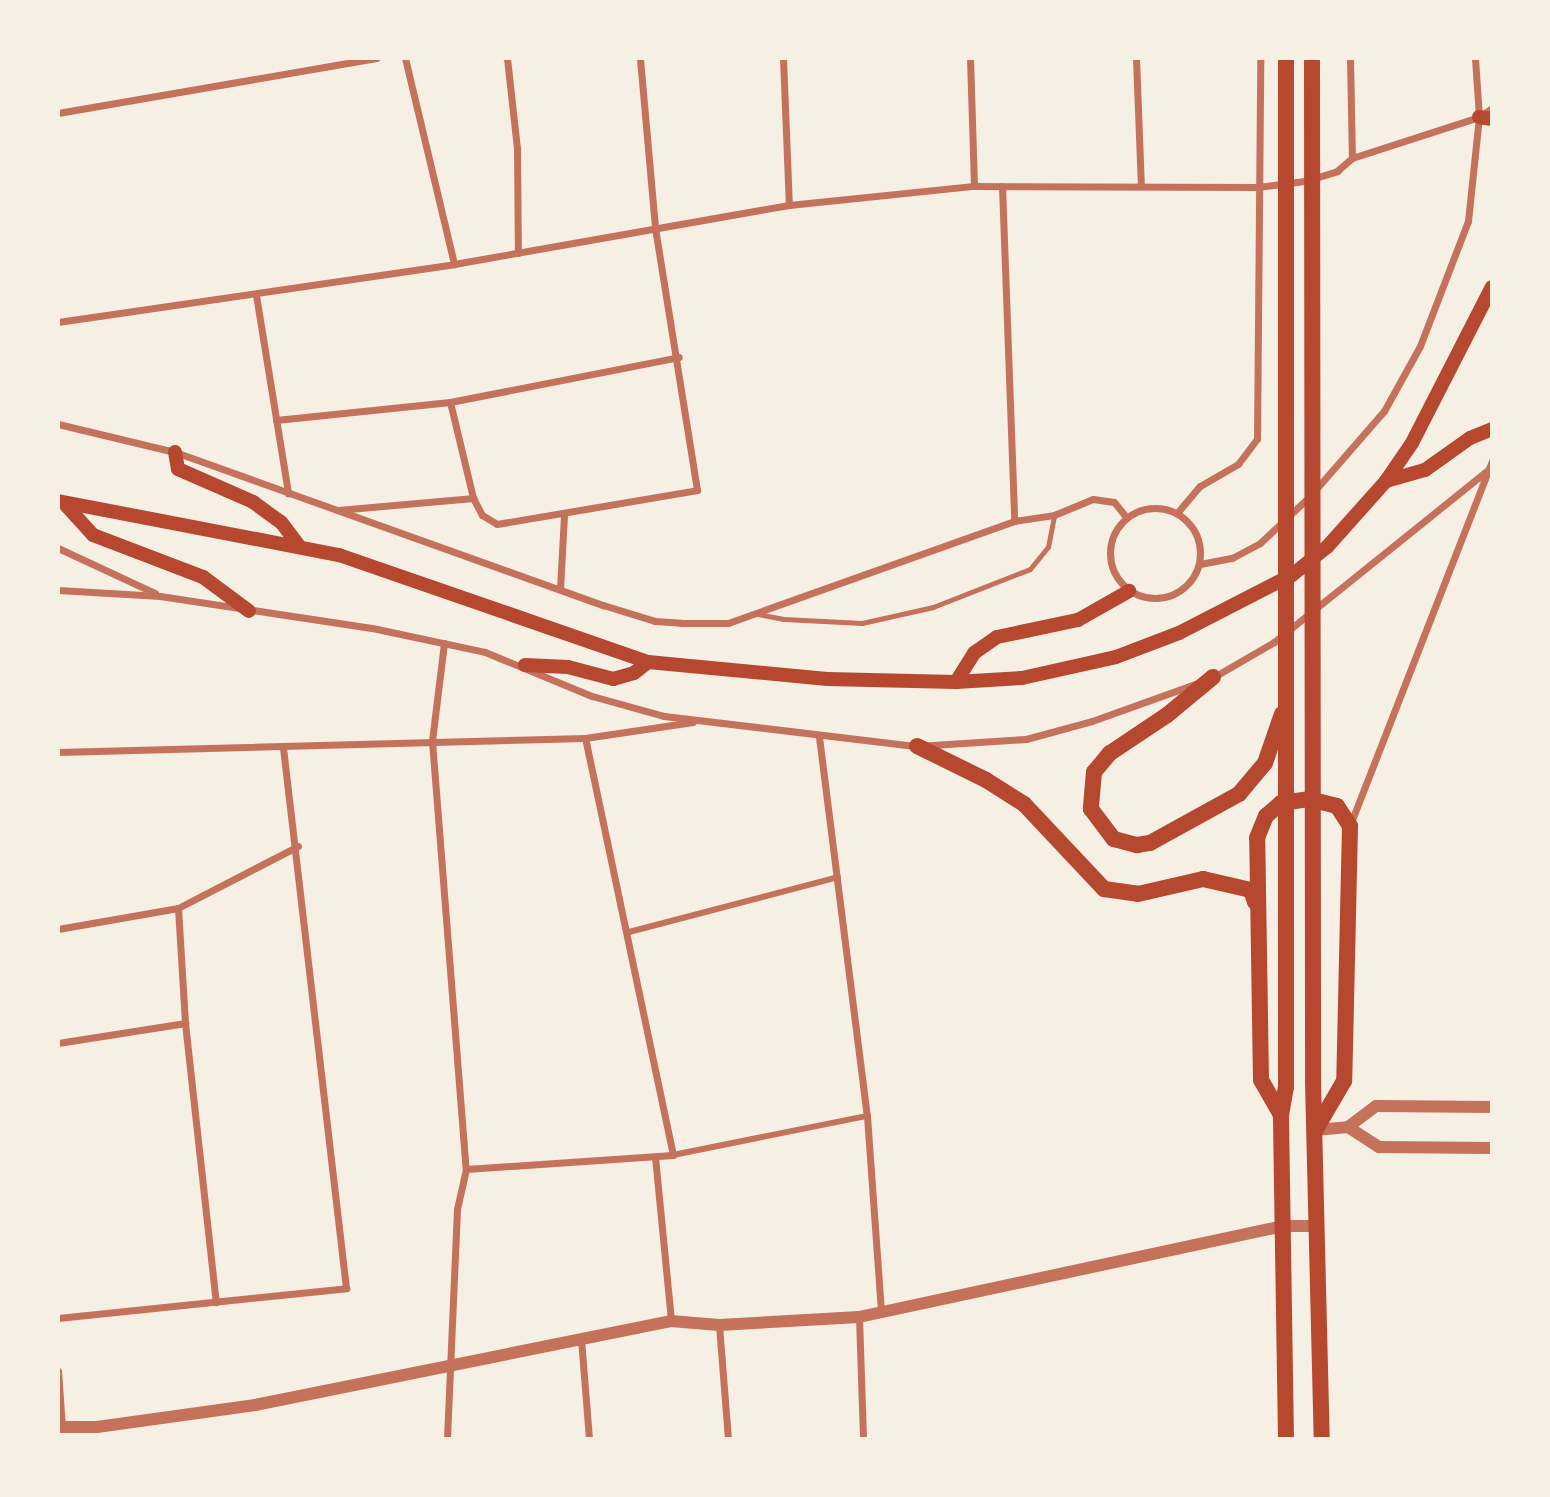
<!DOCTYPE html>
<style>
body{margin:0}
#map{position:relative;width:1550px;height:1497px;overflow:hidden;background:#f6efe4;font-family:"Roboto Serif",serif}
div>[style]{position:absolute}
.service>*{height:5px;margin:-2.5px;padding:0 2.5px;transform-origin:2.5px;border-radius:2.5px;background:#c5725c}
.pedestrian>*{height:6px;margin:-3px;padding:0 3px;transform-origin:3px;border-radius:3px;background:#c5725c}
.minor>*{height:7px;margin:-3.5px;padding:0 3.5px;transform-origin:3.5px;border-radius:3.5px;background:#c5725c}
.minor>.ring{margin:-3.5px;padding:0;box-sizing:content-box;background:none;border:7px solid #c5725c;border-radius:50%}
.tertiary>*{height:12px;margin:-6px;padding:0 6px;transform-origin:6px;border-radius:6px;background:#c5725c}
.secondary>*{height:14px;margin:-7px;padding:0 7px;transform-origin:7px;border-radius:7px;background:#b5482f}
.primary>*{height:16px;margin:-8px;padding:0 8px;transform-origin:8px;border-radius:8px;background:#b5482f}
span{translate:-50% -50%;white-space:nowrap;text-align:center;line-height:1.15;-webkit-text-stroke:7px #f6efe4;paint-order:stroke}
.frame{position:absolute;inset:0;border:60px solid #f6efe4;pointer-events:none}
</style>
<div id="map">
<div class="service">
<div style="left:758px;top:614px;width:26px;rotate:11deg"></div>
<div style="left:784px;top:619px;width:78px;rotate:2.9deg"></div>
<div style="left:862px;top:623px;width:73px;rotate:-12.7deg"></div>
<div style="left:933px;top:607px;width:104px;rotate:-21.4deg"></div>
<div style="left:1030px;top:569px;width:28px;rotate:-51deg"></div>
<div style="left:1048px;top:547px;width:33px;rotate:-79deg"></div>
</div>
<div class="pedestrian">
<div style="left:629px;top:932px;width:216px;rotate:-14.7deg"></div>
<div style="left:673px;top:1155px;width:198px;rotate:-11.4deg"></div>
</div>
<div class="minor">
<div style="left:405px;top:58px;width:212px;rotate:76.6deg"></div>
<div style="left:507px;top:58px;width:91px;rotate:83.7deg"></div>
<div style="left:517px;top:148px;width:105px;rotate:89.5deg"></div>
<div style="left:783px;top:58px;width:147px;rotate:87.7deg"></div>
<div style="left:970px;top:58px;width:128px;rotate:88.2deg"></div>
<div style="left:1136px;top:58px;width:128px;rotate:87.8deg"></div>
<div style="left:1350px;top:58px;width:100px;rotate:88.9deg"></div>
<div style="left:58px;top:113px;width:323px;rotate:-9.8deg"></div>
<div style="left:1002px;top:186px;width:335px;rotate:87.9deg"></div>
<div style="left:256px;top:295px;width:201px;rotate:80.8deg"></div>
<div style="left:58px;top:322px;width:400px;rotate:-8.3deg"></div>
<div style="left:454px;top:264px;width:340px;rotate:-10deg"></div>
<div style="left:789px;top:205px;width:186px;rotate:-5.9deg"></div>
<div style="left:974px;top:186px;width:284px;rotate:0.2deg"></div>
<div style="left:1258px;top:187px;width:47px;rotate:-7.3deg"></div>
<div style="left:1305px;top:181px;width:34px;rotate:-17deg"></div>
<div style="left:1337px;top:171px;width:20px;rotate:-41deg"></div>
<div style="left:1352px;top:158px;width:133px;rotate:-17.9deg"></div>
<div style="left:1479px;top:117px;width:16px;rotate:-35deg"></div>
<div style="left:450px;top:402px;width:99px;rotate:76.5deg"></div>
<div style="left:473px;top:498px;width:19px;rotate:62deg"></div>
<div style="left:482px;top:515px;width:17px;rotate:31deg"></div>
<div style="left:497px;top:524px;width:203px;rotate:-9.6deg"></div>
<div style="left:697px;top:490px;width:266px;rotate:-99.1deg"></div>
<div style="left:655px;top:227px;width:170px;rotate:-95.1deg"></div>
<div style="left:276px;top:420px;width:175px;rotate:-5.9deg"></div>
<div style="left:450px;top:402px;width:233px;rotate:-11.1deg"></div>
<div style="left:58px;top:424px;width:120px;rotate:13.5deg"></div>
<div style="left:175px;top:452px;width:455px;rotate:19.7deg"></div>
<div style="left:603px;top:605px;width:54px;rotate:17.1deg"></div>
<div style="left:655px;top:621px;width:26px;rotate:4deg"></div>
<div style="left:681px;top:623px;width:47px"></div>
<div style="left:728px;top:623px;width:304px;rotate:-19.6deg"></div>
<div style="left:1014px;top:521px;width:40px;rotate:-8.5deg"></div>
<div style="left:1054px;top:515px;width:42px;rotate:-22.3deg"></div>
<div style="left:1093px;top:499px;width:21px;rotate:8deg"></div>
<div style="left:1114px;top:502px;width:19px;rotate:51deg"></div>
<div class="ring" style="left:1110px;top:508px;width:83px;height:83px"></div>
<div style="left:338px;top:510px;width:136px;rotate:-5.1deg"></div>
<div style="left:1177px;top:513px;width:35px;rotate:-50deg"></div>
<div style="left:1200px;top:486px;width:44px;rotate:-30.1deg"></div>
<div style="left:1238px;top:464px;width:31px;rotate:-53deg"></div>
<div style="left:1257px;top:439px;width:381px;rotate:-89.5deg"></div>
<div style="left:58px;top:548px;width:107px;rotate:24.9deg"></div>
<div style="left:1200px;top:564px;width:33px;rotate:-11deg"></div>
<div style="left:1232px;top:558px;width:32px;rotate:-28deg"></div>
<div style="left:1260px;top:543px;width:69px;rotate:-43.2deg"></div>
<div style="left:1310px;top:496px;width:113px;rotate:-49deg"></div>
<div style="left:1384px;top:411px;width:74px;rotate:-61deg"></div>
<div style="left:1420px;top:346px;width:134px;rotate:-69deg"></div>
<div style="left:1468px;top:221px;width:105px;rotate:-84deg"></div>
<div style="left:1479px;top:117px;width:59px;rotate:-93.9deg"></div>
<div style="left:560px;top:589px;width:73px;rotate:-86.9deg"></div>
<div style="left:58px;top:590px;width:102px;rotate:3.4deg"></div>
<div style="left:160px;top:596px;width:219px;rotate:8.6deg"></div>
<div style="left:377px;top:629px;width:110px;rotate:12deg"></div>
<div style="left:485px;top:652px;width:116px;rotate:22.4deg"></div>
<div style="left:592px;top:696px;width:75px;rotate:15.5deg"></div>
<div style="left:664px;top:716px;width:255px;rotate:6.8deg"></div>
<div style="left:917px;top:746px;width:109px;rotate:-3.7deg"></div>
<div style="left:1026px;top:739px;width:68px;rotate:-15.3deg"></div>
<div style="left:1092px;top:721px;width:113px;rotate:-19.7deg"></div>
<div style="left:444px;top:643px;width:99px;rotate:97deg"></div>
<div style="left:432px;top:741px;width:429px;rotate:85.5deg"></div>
<div style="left:466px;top:1169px;width:41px;rotate:102.7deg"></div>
<div style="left:457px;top:1209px;width:230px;rotate:92.5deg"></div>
<div style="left:1212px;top:678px;width:72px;rotate:-30.1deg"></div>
<div style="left:1274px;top:642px;width:276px;rotate:-38.8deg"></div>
<div style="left:819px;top:737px;width:382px;rotate:82.8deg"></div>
<div style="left:867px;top:1116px;width:196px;rotate:85.9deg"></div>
<div style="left:58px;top:752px;width:527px;rotate:-1.52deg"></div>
<div style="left:585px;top:738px;width:109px;rotate:-8.4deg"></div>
<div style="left:1350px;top:825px;width:391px;rotate:-68.7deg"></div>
<div style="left:178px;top:908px;width:115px;rotate:86.5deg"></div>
<div style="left:185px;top:1023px;width:281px;rotate:83.7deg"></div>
<div style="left:58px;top:929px;width:122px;rotate:-9.9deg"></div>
<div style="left:178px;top:908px;width:135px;rotate:-27.3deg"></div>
<div style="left:58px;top:1043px;width:129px;rotate:-8.9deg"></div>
<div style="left:655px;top:1157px;width:165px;rotate:84.4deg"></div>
<div style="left:466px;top:1169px;width:207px;rotate:-3.9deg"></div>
<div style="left:673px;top:1155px;width:426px;rotate:-101.9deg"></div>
<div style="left:859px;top:1317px;width:122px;rotate:88.1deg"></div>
<div style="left:58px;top:1318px;width:290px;rotate:-5.9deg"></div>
<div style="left:346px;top:1288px;width:544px;rotate:-96.65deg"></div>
<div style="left:719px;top:1325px;width:114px;rotate:85.5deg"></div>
<div style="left:581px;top:1339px;width:100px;rotate:85.4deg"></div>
<div style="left:58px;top:1371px;width:56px;rotate:85.9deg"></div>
</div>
<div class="tertiary">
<div style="left:1348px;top:1127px;width:37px;rotate:33deg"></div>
<div style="left:1379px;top:1147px;width:113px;rotate:0.5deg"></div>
<div style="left:1315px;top:1130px;width:33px;rotate:-5deg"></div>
<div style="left:1348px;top:1127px;width:35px;rotate:-37deg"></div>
<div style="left:1376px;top:1106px;width:116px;rotate:0.5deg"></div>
<div style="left:58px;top:1427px;width:39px"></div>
<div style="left:97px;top:1427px;width:160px;rotate:-7.9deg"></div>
<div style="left:255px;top:1405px;width:424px;rotate:-11.4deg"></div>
<div style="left:671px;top:1321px;width:48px;rotate:4.8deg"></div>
<div style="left:719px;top:1325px;width:140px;rotate:-3.3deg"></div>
<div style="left:859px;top:1317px;width:434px;rotate:-12.1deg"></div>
<div style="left:1283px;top:1226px;width:34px"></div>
</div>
<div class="secondary">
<div style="left:1479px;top:117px;width:13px;rotate:9deg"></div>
<div style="left:175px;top:452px;width:17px;rotate:80deg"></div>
<div style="left:178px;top:469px;width:82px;rotate:23.7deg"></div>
<div style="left:253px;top:502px;width:34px;rotate:36deg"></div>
<div style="left:281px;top:522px;width:30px;rotate:53deg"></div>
<div style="left:1386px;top:481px;width:41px;rotate:-15.8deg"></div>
<div style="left:1425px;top:470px;width:55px;rotate:-35.4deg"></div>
<div style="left:1470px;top:438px;width:24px;rotate:-22deg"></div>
<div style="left:58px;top:501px;width:286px;rotate:10.9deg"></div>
<div style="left:339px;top:555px;width:327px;rotate:19.1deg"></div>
<div style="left:648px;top:662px;width:180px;rotate:5.4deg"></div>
<div style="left:827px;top:679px;width:129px;rotate:1.3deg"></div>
<div style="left:956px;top:682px;width:66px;rotate:-3.5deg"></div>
<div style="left:1022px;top:678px;width:96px;rotate:-12.6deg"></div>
<div style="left:1116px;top:657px;width:67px;rotate:-20.9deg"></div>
<div style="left:1179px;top:633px;width:127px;rotate:-27.2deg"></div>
<div style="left:1292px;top:575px;width:45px;rotate:-38.7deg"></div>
<div style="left:1327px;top:547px;width:89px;rotate:-48.2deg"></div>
<div style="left:1386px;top:481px;width:46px;rotate:-55.6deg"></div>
<div style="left:1412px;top:443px;width:175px;rotate:-62.9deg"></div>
<div style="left:64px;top:503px;width:43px;rotate:47.8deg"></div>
<div style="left:93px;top:535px;width:118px;rotate:20.9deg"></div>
<div style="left:203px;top:577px;width:57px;rotate:36.5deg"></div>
<div style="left:525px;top:665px;width:43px;rotate:2.7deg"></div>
<div style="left:568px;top:667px;width:47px;rotate:14.9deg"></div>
<div style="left:613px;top:679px;width:22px;rotate:-16deg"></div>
<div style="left:634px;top:673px;width:18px;rotate:-38deg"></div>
<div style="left:956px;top:682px;width:34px;rotate:-58deg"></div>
<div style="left:974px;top:653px;width:28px;rotate:-35deg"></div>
<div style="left:997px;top:637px;width:83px;rotate:-11.9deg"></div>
<div style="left:1078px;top:620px;width:59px;rotate:-29.6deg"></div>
</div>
<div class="primary">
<div style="left:1312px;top:58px;width:1024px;rotate:89.94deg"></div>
<div style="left:1313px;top:1082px;width:357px;rotate:88.6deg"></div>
<div style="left:1213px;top:677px;width:60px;rotate:140.4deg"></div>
<div style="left:1167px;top:715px;width:69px;rotate:146.3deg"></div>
<div style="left:1110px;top:753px;width:25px;rotate:130deg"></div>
<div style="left:1094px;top:772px;width:37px;rotate:95deg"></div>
<div style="left:1091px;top:809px;width:38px;rotate:53deg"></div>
<div style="left:1114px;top:839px;width:24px;rotate:15deg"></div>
<div style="left:1137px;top:845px;width:13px;rotate:-9deg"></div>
<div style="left:1150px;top:843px;width:102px;rotate:-28.8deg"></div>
<div style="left:1239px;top:794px;width:40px;rotate:-50deg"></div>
<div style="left:1265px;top:763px;width:52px;rotate:-70.9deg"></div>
<div style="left:917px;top:746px;width:77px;rotate:26.2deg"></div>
<div style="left:986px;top:780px;width:45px;rotate:32.3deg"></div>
<div style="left:1024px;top:804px;width:117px;rotate:46.7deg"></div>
<div style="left:1104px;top:889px;width:34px;rotate:8deg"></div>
<div style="left:1138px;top:894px;width:67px;rotate:-13deg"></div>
<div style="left:1203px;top:879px;width:49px;rotate:12.9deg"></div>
<div style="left:1251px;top:890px;width:13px;rotate:72deg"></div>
<div style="left:1281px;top:1115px;width:40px;rotate:-119.7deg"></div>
<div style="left:1261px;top:1080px;width:242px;rotate:-90.9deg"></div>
<div style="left:1257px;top:838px;width:24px;rotate:-68deg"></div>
<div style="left:1266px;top:816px;width:20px;rotate:-41deg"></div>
<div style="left:1281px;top:803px;width:28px;rotate:-8deg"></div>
<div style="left:1309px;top:799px;width:29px;rotate:14deg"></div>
<div style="left:1337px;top:806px;width:24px;rotate:57deg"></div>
<div style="left:1350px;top:826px;width:255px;rotate:91.3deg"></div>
<div style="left:1344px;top:1081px;width:56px;rotate:120.3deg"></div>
<div style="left:1286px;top:1439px;width:324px;rotate:-90.9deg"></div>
<div style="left:1281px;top:1115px;width:28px;rotate:-80deg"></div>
<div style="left:1286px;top:1087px;width:1029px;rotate:-90deg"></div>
</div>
<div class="frame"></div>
</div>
